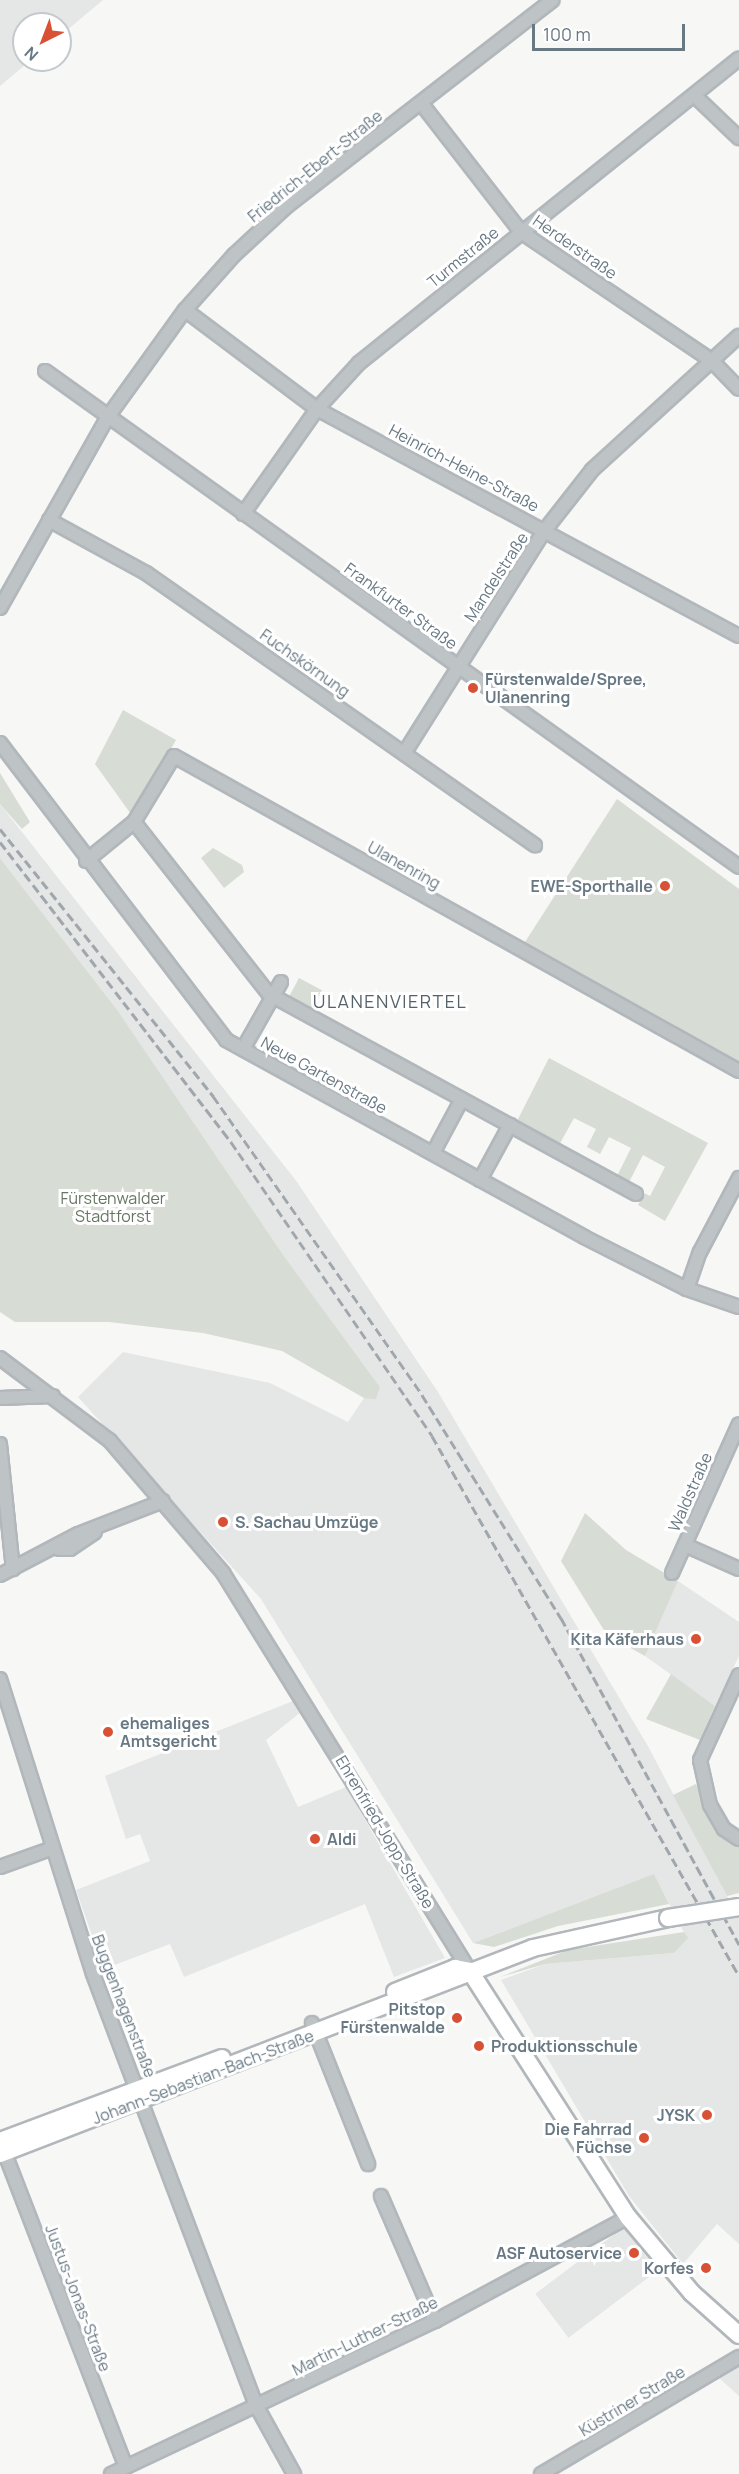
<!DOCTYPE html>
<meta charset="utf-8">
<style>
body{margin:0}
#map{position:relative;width:739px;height:2474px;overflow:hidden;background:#f7f7f5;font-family:Manrope,sans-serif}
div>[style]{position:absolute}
.built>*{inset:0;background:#e5e6e6;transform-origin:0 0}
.green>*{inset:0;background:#d7dcd4;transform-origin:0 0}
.roads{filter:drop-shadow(2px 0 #b1b7bb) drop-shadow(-2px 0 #b1b7bb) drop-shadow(0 2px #b1b7bb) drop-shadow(0 -2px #b1b7bb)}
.street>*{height:12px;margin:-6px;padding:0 6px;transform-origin:6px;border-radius:6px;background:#bec3c6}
.secondary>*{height:16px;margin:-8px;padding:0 8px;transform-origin:8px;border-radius:8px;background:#fff}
.rail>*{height:3px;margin-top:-1.5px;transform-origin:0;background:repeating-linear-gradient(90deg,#a0a7ac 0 9px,transparent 0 13.5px)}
.bridges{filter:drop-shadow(2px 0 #b1b7bb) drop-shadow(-2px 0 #b1b7bb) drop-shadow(0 2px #b1b7bb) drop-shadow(0 -2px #b1b7bb)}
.secondary-bridge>*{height:16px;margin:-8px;padding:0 8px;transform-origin:8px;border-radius:8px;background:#fff}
.dots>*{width:16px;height:16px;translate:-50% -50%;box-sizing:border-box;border:3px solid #fff;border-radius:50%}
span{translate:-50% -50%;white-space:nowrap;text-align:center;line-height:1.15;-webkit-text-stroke:6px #fff;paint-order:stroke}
.street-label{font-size:16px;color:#687984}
.poi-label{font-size:16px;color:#687984;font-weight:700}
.left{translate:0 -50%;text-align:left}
.right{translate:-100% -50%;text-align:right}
.park-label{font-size:16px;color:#677663}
.neighbourhood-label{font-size:18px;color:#566269;letter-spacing:1.5px}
.north{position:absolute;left:12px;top:12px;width:60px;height:60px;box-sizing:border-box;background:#fff;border:2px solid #c3c9ce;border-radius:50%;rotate:222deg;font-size:16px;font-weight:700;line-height:24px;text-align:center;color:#687984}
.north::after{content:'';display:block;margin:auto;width:21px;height:27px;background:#d85134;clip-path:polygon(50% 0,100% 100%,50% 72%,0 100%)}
.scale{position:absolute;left:532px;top:24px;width:153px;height:27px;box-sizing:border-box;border:3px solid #687984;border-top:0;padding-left:8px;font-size:18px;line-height:21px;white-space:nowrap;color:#687984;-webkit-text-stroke:4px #fff;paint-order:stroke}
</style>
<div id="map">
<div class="built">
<div style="clip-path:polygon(0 0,103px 0,60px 36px,60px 24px,24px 24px,24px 60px,31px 60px,0 86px)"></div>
<div style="clip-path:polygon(0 804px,297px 1182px,438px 1392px,649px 1748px,739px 1919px,739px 2244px,717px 2224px,683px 2264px,629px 2196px,501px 1980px,545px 1964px,674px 1953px,687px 1938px,654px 1875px,473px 1943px,261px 1599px,78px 1397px,123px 1352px,270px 1383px,348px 1422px,364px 1398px,376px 1398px,380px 1387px,284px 1256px,118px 1011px,0 858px)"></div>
<div style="clip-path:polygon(678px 1581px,739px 1622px,739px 1656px,715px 1706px,645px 1656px)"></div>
<div style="clip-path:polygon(293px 1701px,301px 1712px,266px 1740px,298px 1807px,346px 1787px,445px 1958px,394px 1977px,365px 1904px,184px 1977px,170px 1944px,104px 1969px,76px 1890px,150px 1861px,140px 1834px,126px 1839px,105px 1776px)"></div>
<div style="left:624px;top:2227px;width:55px;height:111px;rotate:53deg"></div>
<div style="clip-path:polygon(739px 2365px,739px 2396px,719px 2378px)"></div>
</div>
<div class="green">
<div style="clip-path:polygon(123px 710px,176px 740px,133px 817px,95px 764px)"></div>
<div style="clip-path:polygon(0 773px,30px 822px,22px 829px,0 804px)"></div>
<div style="clip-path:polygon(617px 799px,739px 889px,739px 1061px,525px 942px)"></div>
<div style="clip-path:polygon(213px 848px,242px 865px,244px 872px,224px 888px,201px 858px)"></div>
<div style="clip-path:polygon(0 858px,118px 1011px,284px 1256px,380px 1387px,376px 1399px,364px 1398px,282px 1351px,203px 1333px,109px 1322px,15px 1322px,0 1312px)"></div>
<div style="left:299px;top:978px;width:26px;height:23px;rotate:28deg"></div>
<div style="clip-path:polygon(549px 1058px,708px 1143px,665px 1221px,638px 1205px,644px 1193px,650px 1196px,665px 1167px,643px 1155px,628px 1184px,616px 1178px,631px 1148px,609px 1137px,600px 1154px,587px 1147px,596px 1129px,574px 1118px,558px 1147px,516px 1123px)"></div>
<div style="clip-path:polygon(585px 1513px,626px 1550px,678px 1581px,645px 1656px,607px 1635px,561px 1561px)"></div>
<div style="clip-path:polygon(671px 1674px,715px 1706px,700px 1740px,646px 1719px)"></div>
<div style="clip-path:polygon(696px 1784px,706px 1807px,739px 1844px,739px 1893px,727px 1896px,673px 1795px)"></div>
<div style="clip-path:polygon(654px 1874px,669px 1904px,558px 1926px,494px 1947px,473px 1943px)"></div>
<div style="clip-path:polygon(684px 1932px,688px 1938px,674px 1953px,545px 1964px,500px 1977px,568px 1950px)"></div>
</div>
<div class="roads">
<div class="street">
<div style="left:695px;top:96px;width:61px;rotate:43.7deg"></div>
<div style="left:421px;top:103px;width:163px;rotate:52.2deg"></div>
<div style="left:521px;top:232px;width:229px;rotate:34deg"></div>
<div style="left:711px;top:360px;width:40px;rotate:46deg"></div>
<div style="left:185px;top:310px;width:165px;rotate:36.9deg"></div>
<div style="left:317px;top:409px;width:479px;rotate:28.3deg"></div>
<div style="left:45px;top:371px;width:853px;rotate:35.55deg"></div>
<div style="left:243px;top:514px;width:128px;rotate:-54.8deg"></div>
<div style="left:317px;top:409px;width:62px;rotate:-47.6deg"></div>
<div style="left:359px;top:363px;width:487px;rotate:-38.7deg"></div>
<div style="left:49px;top:520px;width:111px;rotate:28.7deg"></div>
<div style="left:146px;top:573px;width:475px;rotate:35deg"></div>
<div style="left:0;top:608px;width:218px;rotate:-60.6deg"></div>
<div style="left:107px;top:418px;width:133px;rotate:-54.2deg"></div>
<div style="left:185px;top:310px;width:74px;rotate:-48.3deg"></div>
<div style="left:234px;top:255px;width:72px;rotate:-42.8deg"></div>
<div style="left:287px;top:206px;width:336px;rotate:-37.8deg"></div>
<div style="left:0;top:743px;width:373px;rotate:52.7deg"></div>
<div style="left:226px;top:1040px;width:409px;rotate:28.8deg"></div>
<div style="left:584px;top:1237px;width:115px;rotate:26.8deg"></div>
<div style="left:687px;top:1289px;width:55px;rotate:19.1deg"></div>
<div style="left:405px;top:752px;width:262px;rotate:-57.8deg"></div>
<div style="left:545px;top:530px;width:76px;rotate:-51.9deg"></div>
<div style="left:592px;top:470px;width:199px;rotate:-42.4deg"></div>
<div style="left:134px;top:822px;width:219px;rotate:51.9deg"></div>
<div style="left:269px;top:994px;width:418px;rotate:28.6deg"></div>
<div style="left:86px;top:861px;width:62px;rotate:-39.1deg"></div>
<div style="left:134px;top:822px;width:77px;rotate:-58.8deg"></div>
<div style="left:174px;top:756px;width:647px;rotate:29.14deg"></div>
<div style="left:243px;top:1049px;width:77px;rotate:-60.4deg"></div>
<div style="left:433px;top:1153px;width:61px;rotate:-61.8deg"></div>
<div style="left:480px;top:1180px;width:63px;rotate:-61.4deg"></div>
<div style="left:687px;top:1289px;width:39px;rotate:-71deg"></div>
<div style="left:700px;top:1252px;width:84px;rotate:-62.2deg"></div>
<div style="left:0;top:1358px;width:138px;rotate:37deg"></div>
<div style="left:110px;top:1441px;width:174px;rotate:49.4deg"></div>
<div style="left:223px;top:1573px;width:468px;rotate:58.2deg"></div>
<div style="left:0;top:1398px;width:53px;rotate:-2.2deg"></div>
<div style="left:0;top:1444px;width:126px;rotate:84.1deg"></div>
<div style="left:685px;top:1545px;width:59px;rotate:24deg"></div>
<div style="left:59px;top:1549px;width:11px"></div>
<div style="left:70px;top:1549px;width:30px;rotate:-34deg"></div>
<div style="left:672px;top:1573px;width:163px;rotate:-65.8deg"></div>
<div style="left:0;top:1575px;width:88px;rotate:-27.7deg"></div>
<div style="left:78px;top:1534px;width:91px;rotate:-21.2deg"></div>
<div style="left:739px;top:1675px;width:94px;rotate:114.6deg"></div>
<div style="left:700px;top:1760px;width:46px;rotate:77.5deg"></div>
<div style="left:710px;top:1805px;width:28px;rotate:60deg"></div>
<div style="left:724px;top:1829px;width:18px;rotate:34deg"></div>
<div style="left:0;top:1679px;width:309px;rotate:72.5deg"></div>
<div style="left:93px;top:1974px;width:463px;rotate:69.3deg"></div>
<div style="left:257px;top:2407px;width:77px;rotate:61.1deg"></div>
<div style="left:0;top:1867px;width:53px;rotate:-19.8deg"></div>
<div style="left:312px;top:2023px;width:152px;rotate:68.3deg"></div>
<div style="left:2px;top:2146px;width:344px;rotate:68.9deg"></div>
<div style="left:381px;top:2196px;width:136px;rotate:66.6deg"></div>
<div style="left:111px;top:2474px;width:358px;rotate:-25.3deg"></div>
<div style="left:435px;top:2321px;width:219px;rotate:-28.3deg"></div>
<div style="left:541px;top:2474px;width:230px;rotate:-30.6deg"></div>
</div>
<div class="secondary">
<div style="left:470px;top:1971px;width:292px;rotate:57.3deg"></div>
<div style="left:628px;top:2217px;width:99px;rotate:49.9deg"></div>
<div style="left:692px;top:2293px;width:63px;rotate:41.8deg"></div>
<div style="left:395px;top:1992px;width:65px;rotate:-21.8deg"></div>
<div style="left:455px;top:1968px;width:15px;rotate:11deg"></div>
<div style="left:0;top:2141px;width:237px;rotate:-20.5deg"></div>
<div style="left:0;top:2154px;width:571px;rotate:-21.13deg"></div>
<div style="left:533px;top:1948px;width:138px;rotate:-12.5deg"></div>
</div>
</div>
<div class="rail">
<div style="left:0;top:829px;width:342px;rotate:51.4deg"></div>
<div style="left:213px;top:1096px;width:365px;rotate:55deg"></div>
<div style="left:422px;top:1395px;width:263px;rotate:58.1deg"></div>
<div style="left:561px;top:1618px;width:372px;rotate:61.4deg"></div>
<div style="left:0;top:842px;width:379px;rotate:52.4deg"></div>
<div style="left:231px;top:1142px;width:356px;rotate:55.6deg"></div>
<div style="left:432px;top:1436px;width:621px;rotate:60.38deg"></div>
</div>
<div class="bridges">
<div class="secondary-bridge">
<div style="left:668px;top:1918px;width:72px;rotate:-8.8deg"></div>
</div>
</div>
<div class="dots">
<div style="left:473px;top:688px;background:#d85134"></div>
<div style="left:665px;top:886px;background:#d85134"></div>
<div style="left:223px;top:1522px;background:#d85134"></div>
<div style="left:696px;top:1639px;background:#d85134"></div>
<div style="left:108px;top:1732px;background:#d85134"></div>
<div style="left:315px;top:1839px;background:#d85134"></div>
<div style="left:457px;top:2018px;background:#d85134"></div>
<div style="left:479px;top:2046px;background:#d85134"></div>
<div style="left:707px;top:2115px;background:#d85134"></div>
<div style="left:644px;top:2138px;background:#d85134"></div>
<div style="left:634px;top:2253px;background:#d85134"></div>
<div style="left:706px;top:2268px;background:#d85134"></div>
</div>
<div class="street-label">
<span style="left:315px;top:166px;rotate:-39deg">Friedrich-Ebert-Straße</span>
<span style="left:575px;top:247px;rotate:35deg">Herderstraße</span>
<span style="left:463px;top:257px;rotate:-39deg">Turmstraße</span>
<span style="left:464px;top:468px;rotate:28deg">Heinrich-Heine-Straße</span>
<span style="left:496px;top:577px;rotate:-57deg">Mandelstraße</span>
<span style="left:401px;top:606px;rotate:36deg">Frankfurter Straße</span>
<span style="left:305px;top:663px;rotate:35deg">Fuchskörnung</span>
<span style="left:404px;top:865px;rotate:29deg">Ulanenring</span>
<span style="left:324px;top:1075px;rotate:29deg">Neue Gartenstraße</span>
<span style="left:690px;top:1492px;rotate:-66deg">Waldstraße</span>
<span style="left:385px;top:1832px;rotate:59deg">Ehrenfried-Jopp-Straße</span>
<span style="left:124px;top:2006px;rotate:69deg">Buggenhagenstraße</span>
<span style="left:203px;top:2077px;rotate:-21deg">Johann-Sebastian-Bach-Straße</span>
<span style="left:78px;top:2298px;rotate:69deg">Justus-Jonas-Straße</span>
<span style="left:365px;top:2336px;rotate:-26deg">Martin-Luther-Straße</span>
<span style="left:632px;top:2401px;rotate:-31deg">Küstriner Straße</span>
</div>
<div class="poi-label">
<span class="left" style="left:485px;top:688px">Fürstenwalde/Spree,<br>Ulanenring</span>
<span class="right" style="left:653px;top:886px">EWE-Sporthalle</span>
<span class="left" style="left:235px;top:1522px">S. Sachau Umzüge</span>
<span class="right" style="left:684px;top:1639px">Kita Käferhaus</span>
<span class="left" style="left:120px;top:1732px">ehemaliges<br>Amtsgericht</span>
<span class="left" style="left:327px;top:1839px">Aldi</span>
<span class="right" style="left:445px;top:2018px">Pitstop<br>Fürstenwalde</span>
<span class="left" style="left:491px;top:2046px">Produktionsschule</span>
<span class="right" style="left:695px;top:2115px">JYSK</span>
<span class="right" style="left:632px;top:2138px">Die Fahrrad<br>Füchse</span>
<span class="right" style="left:622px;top:2253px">ASF Autoservice</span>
<span class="right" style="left:694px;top:2268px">Korfes</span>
</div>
<div class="park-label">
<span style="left:113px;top:1207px">Fürstenwalder<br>Stadtforst</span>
</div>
<div class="neighbourhood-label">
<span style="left:390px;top:1001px">ULANENVIERTEL</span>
</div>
<div class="north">N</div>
<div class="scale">100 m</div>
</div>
